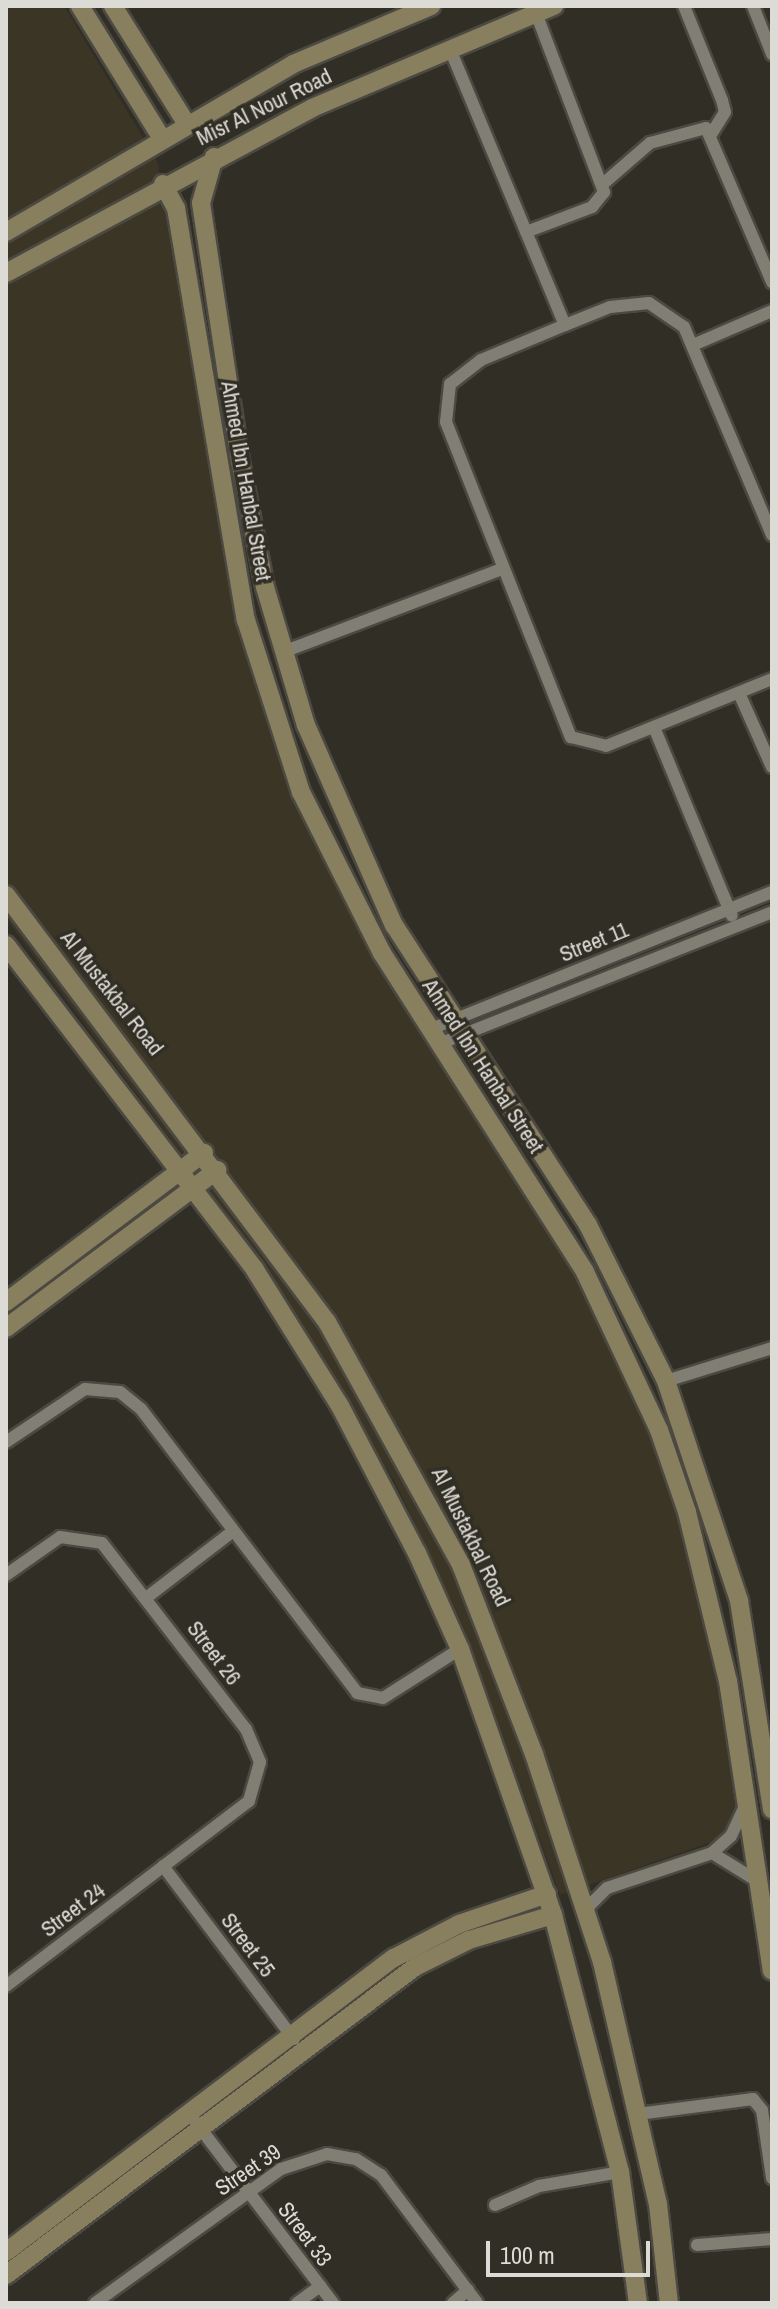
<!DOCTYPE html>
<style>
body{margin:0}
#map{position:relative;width:778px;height:2309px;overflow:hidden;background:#312e25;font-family:"Archivo Narrow",sans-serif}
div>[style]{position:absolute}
.built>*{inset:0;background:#3a3525}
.roads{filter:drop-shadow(2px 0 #4c4942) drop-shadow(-2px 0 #4c4942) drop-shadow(0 2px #4c4942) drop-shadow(0 -2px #4c4942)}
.street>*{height:12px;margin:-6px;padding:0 6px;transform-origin:6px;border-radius:6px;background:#817e73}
.secondary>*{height:18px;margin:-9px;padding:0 9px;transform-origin:9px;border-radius:9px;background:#887f5f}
span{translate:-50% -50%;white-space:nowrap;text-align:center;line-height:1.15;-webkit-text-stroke:7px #312e25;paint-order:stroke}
.street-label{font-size:22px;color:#dddbd5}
.frame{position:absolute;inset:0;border:8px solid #dddbd5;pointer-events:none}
.scale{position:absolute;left:486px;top:2241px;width:164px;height:36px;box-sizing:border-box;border:4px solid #dddbd5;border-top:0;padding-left:10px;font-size:24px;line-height:28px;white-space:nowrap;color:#dddbd5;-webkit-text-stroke:6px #312e25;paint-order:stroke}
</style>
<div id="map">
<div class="built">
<div style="clip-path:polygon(6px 6px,64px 6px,157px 161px,232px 532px,275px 704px,343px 872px,495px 1124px,663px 1429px,754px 1827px,560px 1895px,463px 1626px,395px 1482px,243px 1236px,6px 919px)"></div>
</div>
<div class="roads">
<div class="street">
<div style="left:684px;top:6px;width:101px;rotate:68deg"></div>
<div style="left:722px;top:100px;width:12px;rotate:76deg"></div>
<div style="left:725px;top:112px;width:25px;rotate:122deg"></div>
<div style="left:753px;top:6px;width:52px;rotate:68.4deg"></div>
<div style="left:450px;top:49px;width:299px;rotate:67.4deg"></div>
<div style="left:604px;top:183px;width:61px;rotate:-41deg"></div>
<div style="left:650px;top:143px;width:58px;rotate:-15deg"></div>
<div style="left:706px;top:128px;width:168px;rotate:66.8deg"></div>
<div style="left:526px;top:232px;width:71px;rotate:-20.7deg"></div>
<div style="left:592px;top:207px;width:19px;rotate:-51deg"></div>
<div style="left:604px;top:192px;width:191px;rotate:-110.8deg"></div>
<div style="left:693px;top:345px;width:86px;rotate:-23.3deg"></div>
<div style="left:772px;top:535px;width:226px;rotate:-112.9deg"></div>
<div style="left:684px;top:327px;width:42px;rotate:-145.6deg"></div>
<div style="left:649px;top:303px;width:39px;rotate:174deg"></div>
<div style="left:610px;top:307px;width:48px;rotate:158.2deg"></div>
<div style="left:565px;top:325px;width:91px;rotate:157.4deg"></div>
<div style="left:481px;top:360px;width:39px;rotate:142deg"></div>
<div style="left:450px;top:384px;width:38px;rotate:96deg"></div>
<div style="left:446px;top:422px;width:339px;rotate:68.4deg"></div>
<div style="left:571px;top:737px;width:36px;rotate:14deg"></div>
<div style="left:606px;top:746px;width:179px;rotate:-22deg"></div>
<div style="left:283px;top:652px;width:234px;rotate:-20.8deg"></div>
<div style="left:739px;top:693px;width:81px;rotate:66deg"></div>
<div style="left:654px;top:727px;width:204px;rotate:67.6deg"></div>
<div style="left:431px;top:1029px;width:367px;rotate:-21.9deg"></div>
<div style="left:439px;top:1044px;width:358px;rotate:-21.6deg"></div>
<div style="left:666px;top:1381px;width:111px;rotate:-17.3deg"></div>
<div style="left:6px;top:1442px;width:95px;rotate:-33.9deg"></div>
<div style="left:85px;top:1389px;width:35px;rotate:5deg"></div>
<div style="left:120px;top:1392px;width:27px;rotate:39deg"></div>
<div style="left:141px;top:1409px;width:357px;rotate:52.7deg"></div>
<div style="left:357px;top:1693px;width:26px;rotate:11deg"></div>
<div style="left:383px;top:1698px;width:91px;rotate:-32.5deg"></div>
<div style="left:6px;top:1575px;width:66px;rotate:-35.1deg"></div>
<div style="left:60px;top:1537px;width:42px;rotate:8.1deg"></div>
<div style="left:102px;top:1543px;width:235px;rotate:52.3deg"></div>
<div style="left:246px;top:1729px;width:36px;rotate:67deg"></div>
<div style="left:260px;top:1762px;width:41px;rotate:105.8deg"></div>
<div style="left:249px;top:1801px;width:305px;rotate:142.7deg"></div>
<div style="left:146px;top:1598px;width:110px;rotate:-37.6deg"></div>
<div style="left:712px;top:1853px;width:55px;rotate:31.7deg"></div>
<div style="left:163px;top:1866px;width:217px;rotate:52.9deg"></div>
<div style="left:585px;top:1910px;width:31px;rotate:-45deg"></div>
<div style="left:607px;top:1888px;width:111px;rotate:-18.4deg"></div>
<div style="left:712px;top:1853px;width:25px;rotate:-42deg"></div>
<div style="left:731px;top:1836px;width:35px;rotate:-65deg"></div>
<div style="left:188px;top:2112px;width:240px;rotate:52.8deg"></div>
<div style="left:638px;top:2114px;width:116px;rotate:-7.4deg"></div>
<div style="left:753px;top:2099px;width:14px;rotate:51deg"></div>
<div style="left:762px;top:2110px;width:69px;rotate:81.6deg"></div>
<div style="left:495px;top:2205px;width:48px;rotate:-23.4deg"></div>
<div style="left:539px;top:2186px;width:82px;rotate:-9.8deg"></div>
<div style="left:697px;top:2245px;width:75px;rotate:-4.6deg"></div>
<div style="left:95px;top:2303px;width:229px;rotate:-35.8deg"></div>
<div style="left:281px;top:2169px;width:48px;rotate:-18.1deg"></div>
<div style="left:327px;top:2154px;width:29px;rotate:10deg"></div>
<div style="left:356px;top:2159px;width:30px;rotate:33deg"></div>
<div style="left:381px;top:2175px;width:160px;rotate:53.1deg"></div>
<div style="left:297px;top:2303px;width:29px;rotate:-36deg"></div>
<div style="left:453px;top:2303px;width:20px;rotate:-41deg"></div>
</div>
<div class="secondary">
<div style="left:80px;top:6px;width:154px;rotate:58.3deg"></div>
<div style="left:113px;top:6px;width:138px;rotate:58deg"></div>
<div style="left:214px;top:157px;width:48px;rotate:105.8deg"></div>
<div style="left:201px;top:203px;width:261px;rotate:81.4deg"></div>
<div style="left:240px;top:461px;width:128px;rotate:78.8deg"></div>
<div style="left:265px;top:587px;width:144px;rotate:73.5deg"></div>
<div style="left:306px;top:725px;width:219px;rotate:66.3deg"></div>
<div style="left:394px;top:925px;width:357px;rotate:57.1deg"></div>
<div style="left:588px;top:1225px;width:174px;rotate:63.4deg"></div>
<div style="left:666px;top:1381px;width:232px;rotate:71.6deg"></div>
<div style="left:739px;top:1601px;width:211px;rotate:81deg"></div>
<div style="left:163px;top:184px;width:27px;rotate:62deg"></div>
<div style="left:176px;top:208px;width:418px;rotate:80.4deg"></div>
<div style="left:246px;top:620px;width:181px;rotate:72.3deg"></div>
<div style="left:301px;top:792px;width:180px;rotate:63.3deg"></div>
<div style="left:382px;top:953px;width:378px;rotate:57.5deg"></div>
<div style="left:585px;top:1272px;width:174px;rotate:64.9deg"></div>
<div style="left:659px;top:1430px;width:87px;rotate:71.1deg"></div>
<div style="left:687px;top:1512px;width:174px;rotate:76.4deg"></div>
<div style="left:728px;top:1681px;width:293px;rotate:81.4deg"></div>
<div style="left:6px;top:232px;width:333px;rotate:-30.3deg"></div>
<div style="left:293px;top:64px;width:150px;rotate:-22.8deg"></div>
<div style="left:6px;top:273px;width:348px;rotate:-28.3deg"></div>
<div style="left:312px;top:108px;width:263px;rotate:-22.9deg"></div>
<div style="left:6px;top:895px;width:534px;rotate:53.07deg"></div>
<div style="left:327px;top:1322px;width:277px;rotate:61.1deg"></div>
<div style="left:461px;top:1565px;width:203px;rotate:68.9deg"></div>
<div style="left:534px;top:1754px;width:219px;rotate:71.9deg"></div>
<div style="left:602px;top:1962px;width:248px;rotate:77deg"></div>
<div style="left:658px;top:2204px;width:100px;rotate:83.7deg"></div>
<div style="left:6px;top:945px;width:409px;rotate:52.5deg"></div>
<div style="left:255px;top:1270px;width:160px;rotate:58deg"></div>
<div style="left:340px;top:1406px;width:166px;rotate:62.4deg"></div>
<div style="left:417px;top:1553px;width:105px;rotate:65.9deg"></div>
<div style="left:460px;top:1649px;width:282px;rotate:70.7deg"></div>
<div style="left:553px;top:1915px;width:266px;rotate:75.4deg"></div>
<div style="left:620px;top:2172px;width:132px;rotate:82.2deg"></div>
<div style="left:6px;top:1302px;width:248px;rotate:-37deg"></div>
<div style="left:6px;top:1328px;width:264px;rotate:-36.8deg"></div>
<div style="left:6px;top:2252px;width:487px;rotate:-37.2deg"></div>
<div style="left:394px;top:1958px;width:73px;rotate:-27.6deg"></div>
<div style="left:459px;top:1924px;width:93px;rotate:-18.8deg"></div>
<div style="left:6px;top:2275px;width:512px;rotate:-36.98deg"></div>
<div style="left:415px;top:1967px;width:60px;rotate:-26.6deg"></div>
<div style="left:469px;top:1940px;width:88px;rotate:-16.6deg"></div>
</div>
</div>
<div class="street-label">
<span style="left:264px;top:107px;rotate:-26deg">Misr Al Nour Road</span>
<span style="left:246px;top:481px;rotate:80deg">Ahmed Ibn Hanbal Street</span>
<span style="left:594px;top:942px;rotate:-22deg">Street 11</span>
<span style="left:112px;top:993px;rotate:52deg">Al Mustakbal Road</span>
<span style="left:483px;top:1066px;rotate:57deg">Ahmed Ibn Hanbal Street</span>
<span style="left:471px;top:1537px;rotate:64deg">Al Mustakbal Road</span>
<span style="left:214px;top:1653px;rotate:53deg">Street 26</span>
<span style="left:73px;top:1910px;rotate:-37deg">Street 24</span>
<span style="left:248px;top:1945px;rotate:53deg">Street 25</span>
<span style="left:248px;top:2170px;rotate:-34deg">Street 39</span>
<span style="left:305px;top:2234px;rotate:53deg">Street 33</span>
</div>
<div class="frame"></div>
<div class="scale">100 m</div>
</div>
